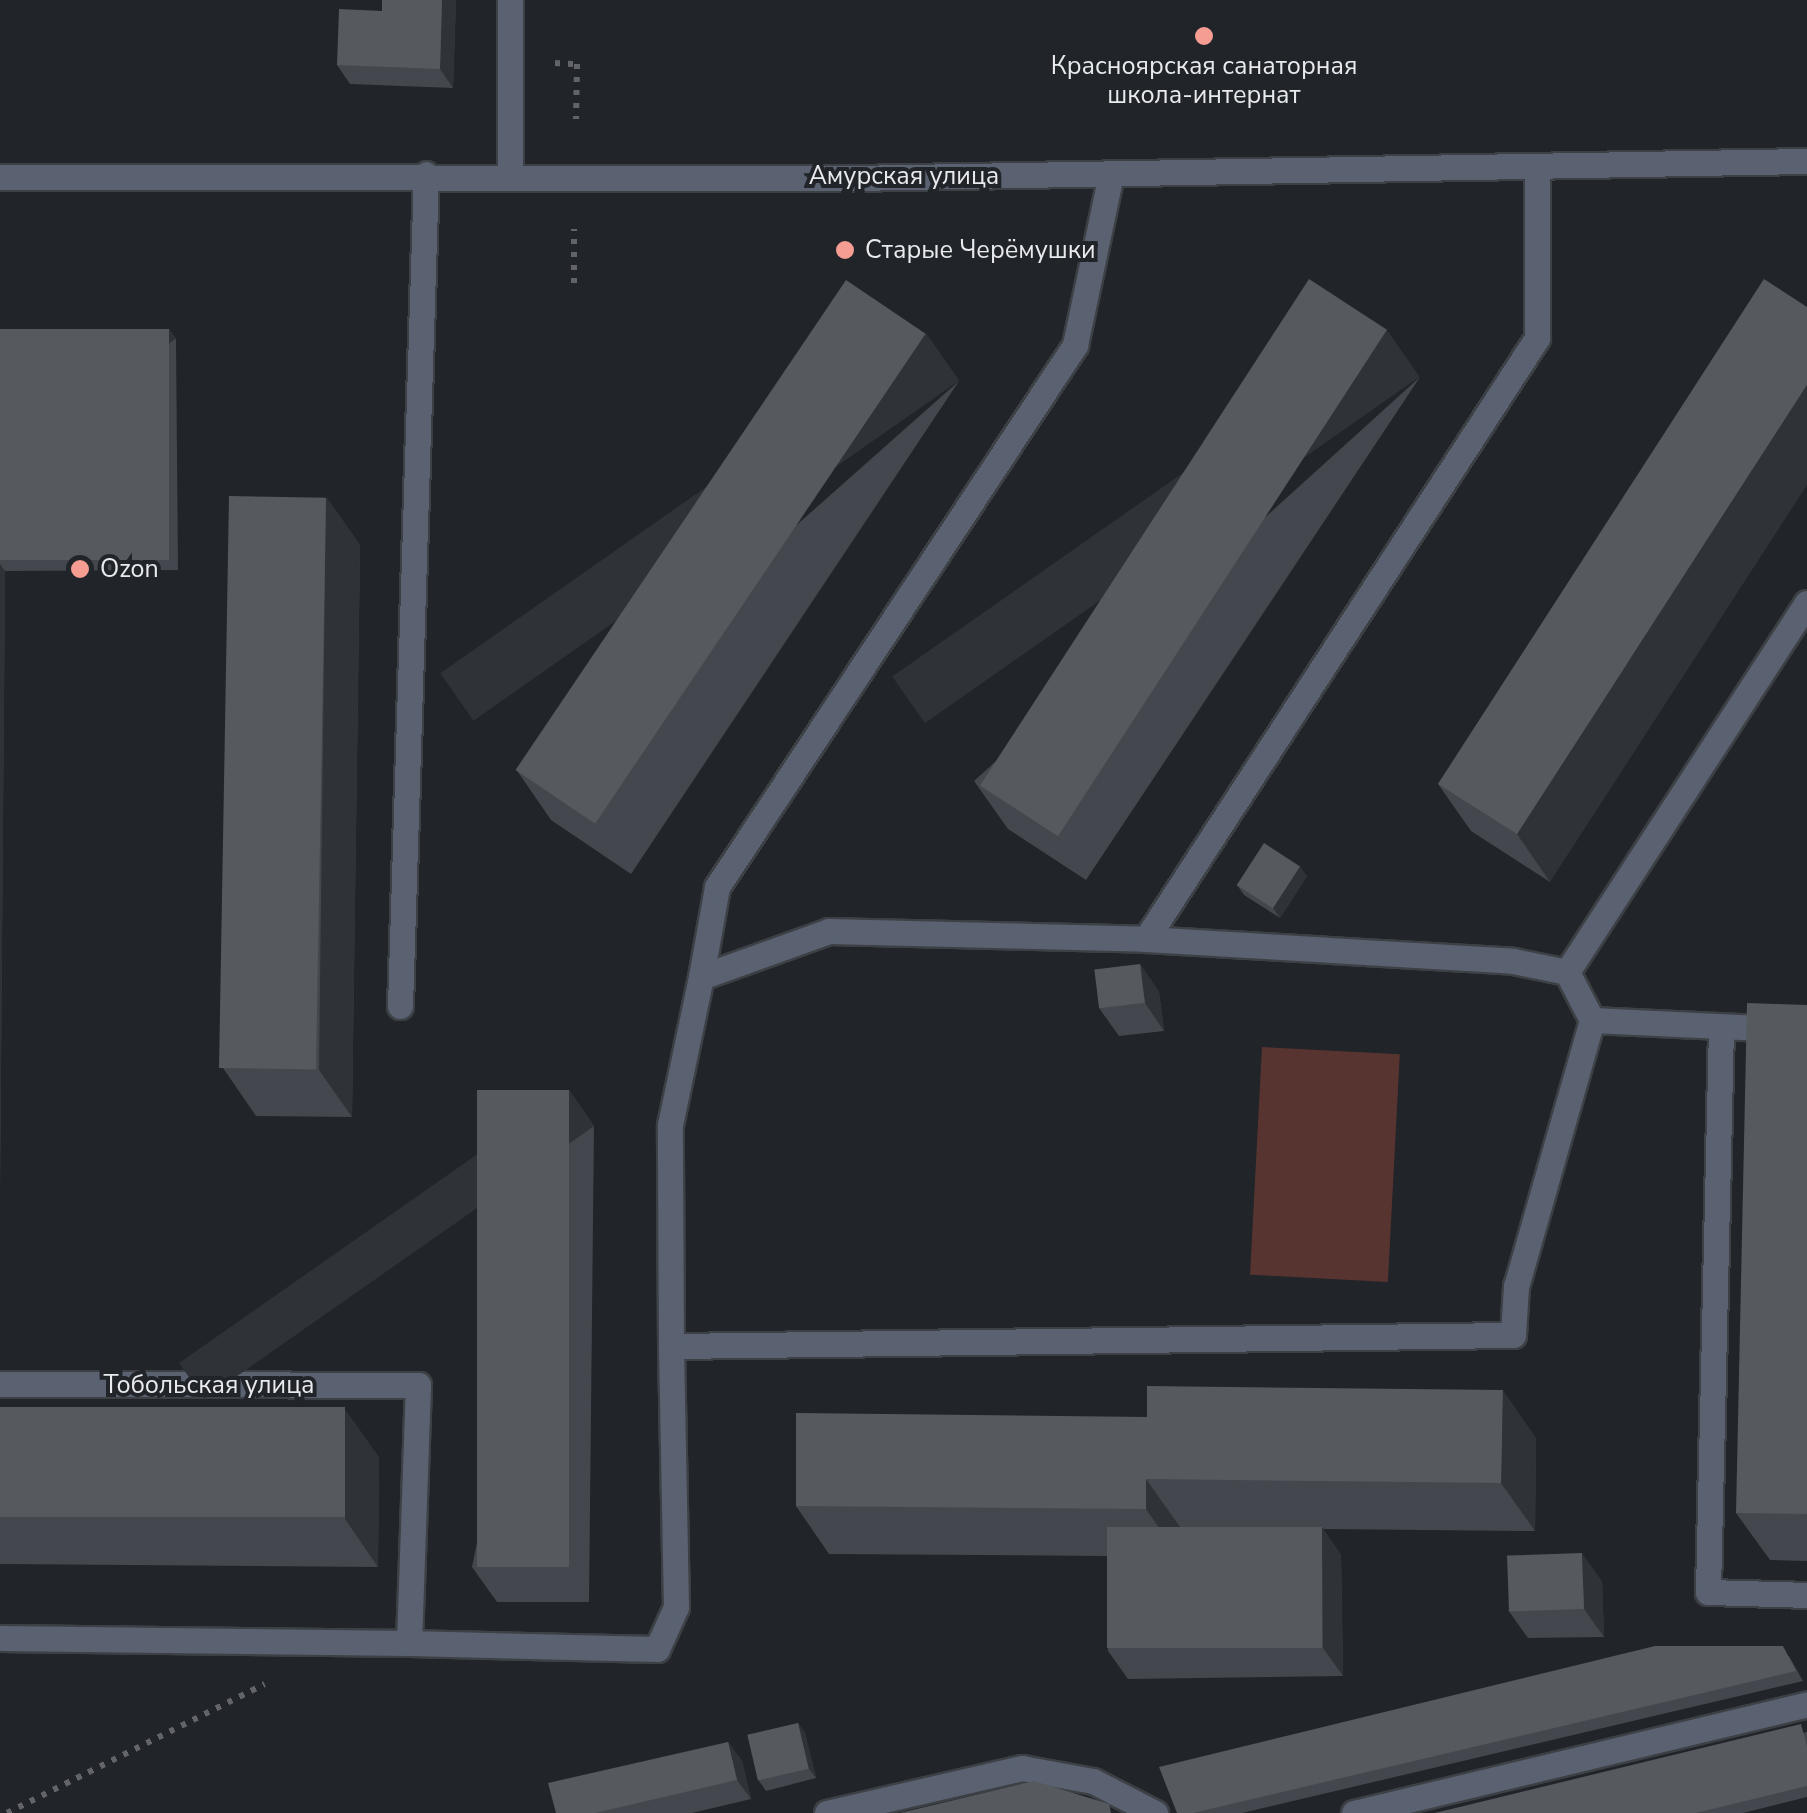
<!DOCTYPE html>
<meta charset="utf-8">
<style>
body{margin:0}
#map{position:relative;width:1807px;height:1813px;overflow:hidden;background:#212429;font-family:"Nunito Sans",sans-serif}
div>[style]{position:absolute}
.green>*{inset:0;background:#583430;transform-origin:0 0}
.path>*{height:6px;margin-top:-3px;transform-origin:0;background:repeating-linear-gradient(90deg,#626469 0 5px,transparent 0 13px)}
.roads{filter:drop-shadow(2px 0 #3d4045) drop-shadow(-2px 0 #3d4045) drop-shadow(0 2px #3d4045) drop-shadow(0 -2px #3d4045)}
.minor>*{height:25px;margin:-12.5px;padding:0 12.5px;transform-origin:12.5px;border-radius:12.5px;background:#5a6271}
.wall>*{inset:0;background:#44474d}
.shaded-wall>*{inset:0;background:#2f3237;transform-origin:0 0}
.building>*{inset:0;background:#56595e;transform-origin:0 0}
.dots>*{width:28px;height:28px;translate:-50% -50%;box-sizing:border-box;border:5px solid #212429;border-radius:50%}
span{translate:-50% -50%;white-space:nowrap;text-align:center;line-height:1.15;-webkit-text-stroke:8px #212429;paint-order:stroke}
.poi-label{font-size:25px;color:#e8eaee}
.left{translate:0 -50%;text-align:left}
.street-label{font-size:25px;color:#e8eaee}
</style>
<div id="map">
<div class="green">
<div style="left:1262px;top:1047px;width:138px;height:228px;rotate:3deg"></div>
</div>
<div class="path">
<div style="left:555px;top:63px;width:22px;rotate:3deg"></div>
<div style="left:577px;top:64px;width:55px;rotate:91deg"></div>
<div style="left:574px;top:283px;width:54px;rotate:-90deg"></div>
<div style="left:7px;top:1813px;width:288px;rotate:-26.6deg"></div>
</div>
<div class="roads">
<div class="minor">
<div style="left:510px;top:175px;width:175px;rotate:-90deg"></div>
<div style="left:0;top:177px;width:851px;rotate:0.07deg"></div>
<div style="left:851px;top:178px;width:956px;rotate:-1.02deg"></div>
<div style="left:829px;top:931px;width:317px;rotate:1.4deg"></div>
<div style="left:1146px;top:939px;width:368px;rotate:3.4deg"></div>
<div style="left:1513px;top:961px;width:55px;rotate:11.5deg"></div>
<div style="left:1567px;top:972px;width:54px;rotate:62.5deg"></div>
<div style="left:1592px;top:1020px;width:277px;rotate:105.9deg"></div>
<div style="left:1516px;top:1286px;width:49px;rotate:93.5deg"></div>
<div style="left:1513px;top:1335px;width:842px;rotate:179.25deg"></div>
<div style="left:671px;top:1346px;width:221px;rotate:-90.3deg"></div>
<div style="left:670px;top:1125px;width:151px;rotate:-78.2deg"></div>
<div style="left:701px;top:977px;width:136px;rotate:-19.8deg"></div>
<div style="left:1146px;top:939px;width:717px;rotate:-56.95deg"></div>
<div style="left:1537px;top:338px;width:172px;rotate:-90deg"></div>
<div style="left:1567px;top:972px;width:440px;rotate:-57deg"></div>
<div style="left:701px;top:977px;width:91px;rotate:-79.9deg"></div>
<div style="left:717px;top:887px;width:650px;rotate:-56.55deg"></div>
<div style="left:1075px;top:345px;width:175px;rotate:-78.1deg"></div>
<div style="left:400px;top:1006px;width:832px;rotate:-88.21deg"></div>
<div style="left:1592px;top:1020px;width:215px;rotate:2.7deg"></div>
<div style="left:1721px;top:1027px;width:565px;rotate:91.32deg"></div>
<div style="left:1708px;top:1592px;width:99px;rotate:1.7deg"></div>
<div style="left:0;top:1384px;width:418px;rotate:0.1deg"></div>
<div style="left:418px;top:1385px;width:258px;rotate:92deg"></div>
<div style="left:409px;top:1643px;width:409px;rotate:-179.3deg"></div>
<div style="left:409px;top:1643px;width:248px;rotate:1.4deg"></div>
<div style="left:657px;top:1649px;width:46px;rotate:-65.7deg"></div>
<div style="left:676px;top:1607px;width:261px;rotate:-91.1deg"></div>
<div style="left:827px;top:1813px;width:200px;rotate:-13deg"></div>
<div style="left:1022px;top:1768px;width:72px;rotate:10.4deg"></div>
<div style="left:1093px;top:1781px;width:70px;rotate:27.3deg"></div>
<div style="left:1354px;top:1813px;width:466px;rotate:-13.5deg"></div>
</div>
</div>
<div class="wall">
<div style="clip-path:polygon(382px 0,456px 0,453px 88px,350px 84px,337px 65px,382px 11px)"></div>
<div style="clip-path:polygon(1764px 279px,1550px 882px,1471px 831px,1438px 784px)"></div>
<div style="clip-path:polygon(169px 329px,176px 339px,178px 570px,5px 571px,0 1193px,0 331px)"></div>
<div style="clip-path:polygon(1420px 377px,1086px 880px,1008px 829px,974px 781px)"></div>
<div style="clip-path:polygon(959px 381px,631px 874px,551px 820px,518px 772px)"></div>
<div style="clip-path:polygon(326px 497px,360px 545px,352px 1117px,256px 1116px,223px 1068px)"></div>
<div style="clip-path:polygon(1307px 876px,1280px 918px,1244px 895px,1237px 885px)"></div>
<div style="clip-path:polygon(1140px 964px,1159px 992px,1164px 1031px,1119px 1036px,1099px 1008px)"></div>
<div style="clip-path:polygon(1807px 1005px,1807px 1561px,1770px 1560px,1736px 1513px)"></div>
<div style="clip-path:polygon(569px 1090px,594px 1126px,589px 1602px,497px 1602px,472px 1567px)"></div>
<div style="clip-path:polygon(0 1407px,379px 1457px,378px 1567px,0 1564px)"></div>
<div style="clip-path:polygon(evenodd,1536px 1438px,1535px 1531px,1323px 1529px,1341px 1555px,1343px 1676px,1128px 1679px,1108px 1651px,1107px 1556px,829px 1554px,796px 1506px,1536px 1438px,1180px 1527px,1256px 1528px,1180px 1529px,1180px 1527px)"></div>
<div style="clip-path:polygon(1602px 1581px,1604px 1637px,1528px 1638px,1508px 1610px)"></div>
<div style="clip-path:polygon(1789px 1656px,1803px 1681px,1242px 1813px,1177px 1813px)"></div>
<div style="clip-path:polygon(798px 1723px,805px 1733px,816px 1778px,766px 1791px,759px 1781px)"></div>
<div style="clip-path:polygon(1807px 1732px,1807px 1797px,1743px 1813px,1435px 1813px)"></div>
<div style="clip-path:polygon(728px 1742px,742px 1761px,751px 1799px,692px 1813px,556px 1813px)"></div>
</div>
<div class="shaded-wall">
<div style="clip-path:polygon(442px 0,456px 0,453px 88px,440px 69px)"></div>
<div style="left:169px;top:329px;width:12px;height:231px;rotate:55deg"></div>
<div style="left:1387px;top:330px;width:57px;height:604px;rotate:55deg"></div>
<div style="left:926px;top:333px;width:58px;height:593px;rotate:55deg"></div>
<div style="clip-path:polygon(1807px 385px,1807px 485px,1550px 882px,1517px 834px)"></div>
<div style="clip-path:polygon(326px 497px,360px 545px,352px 1117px,319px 1070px)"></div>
<div style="clip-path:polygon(0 564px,5px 571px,0 1193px)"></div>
<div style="clip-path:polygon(1300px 866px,1307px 876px,1280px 918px,1273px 908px)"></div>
<div style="clip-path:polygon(1140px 964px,1159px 992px,1164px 1031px,1145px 1003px)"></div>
<div style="left:569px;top:1090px;width:44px;height:476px;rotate:55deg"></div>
<div style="clip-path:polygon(1503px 1390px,1536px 1438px,1535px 1531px,1501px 1483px)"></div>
<div style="clip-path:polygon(345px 1409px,379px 1457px,378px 1567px,345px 1519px)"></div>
<div style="clip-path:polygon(1146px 1479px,1180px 1527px,1179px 1557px,1146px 1509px)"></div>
<div style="clip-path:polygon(1322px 1527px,1341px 1555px,1343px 1676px,1323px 1648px)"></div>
<div style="clip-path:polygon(1582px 1553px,1602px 1581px,1604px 1637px,1584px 1609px)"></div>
<div style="clip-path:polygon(798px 1723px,805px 1733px,816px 1778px,809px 1769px)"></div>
<div style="clip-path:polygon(728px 1742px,742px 1761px,751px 1799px,737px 1780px)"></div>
</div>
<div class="building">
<div style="clip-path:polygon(382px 0,442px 0,440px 69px,337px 65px,339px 9px,382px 11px)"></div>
<div style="left:1309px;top:279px;width:93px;height:604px;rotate:33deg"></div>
<div style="clip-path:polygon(1764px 279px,1807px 307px,1807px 385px,1517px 834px,1438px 784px)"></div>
<div style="left:846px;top:280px;width:96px;height:591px;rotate:34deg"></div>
<div style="left:169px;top:329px;width:231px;height:169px;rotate:90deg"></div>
<div style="left:229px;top:496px;width:97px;height:572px;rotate:1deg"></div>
<div style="left:1264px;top:843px;width:43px;height:50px;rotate:33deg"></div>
<div style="left:1140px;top:964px;width:39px;height:46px;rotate:83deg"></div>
<div style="clip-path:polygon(1747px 1003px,1807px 1005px,1807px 1514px,1736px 1513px)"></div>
<div style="left:477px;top:1090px;width:92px;height:477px"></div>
<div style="clip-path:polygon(1147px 1386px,1503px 1390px,1501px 1483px,1146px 1479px,1146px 1509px,796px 1506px,796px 1413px,1147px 1417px)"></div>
<div style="left:0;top:1407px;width:345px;height:110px"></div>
<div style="left:1322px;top:1527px;width:121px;height:215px;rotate:90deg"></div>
<div style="left:1582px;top:1553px;width:56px;height:75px;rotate:88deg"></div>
<div style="clip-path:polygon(1655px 1646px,1783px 1646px,1796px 1671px,1193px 1813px,1177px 1813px,1159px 1767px)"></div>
<div style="left:798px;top:1723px;width:47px;height:52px;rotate:77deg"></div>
<div style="clip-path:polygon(1801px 1724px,1807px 1746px,1807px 1786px,1696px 1813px,1435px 1813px)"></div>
<div style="clip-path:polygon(728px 1742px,737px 1780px,595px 1813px,556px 1813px,548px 1783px)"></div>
<div style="clip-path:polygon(1034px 1781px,1109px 1804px,1111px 1813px,900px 1813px)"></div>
</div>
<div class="dots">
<div style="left:1204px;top:36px;background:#f59c93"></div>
<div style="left:845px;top:250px;background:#f59c93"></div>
<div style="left:80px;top:569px;background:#f59c93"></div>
</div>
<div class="poi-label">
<span style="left:1204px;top:81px">Красноярская санаторная<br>школа-интернат</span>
<span class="left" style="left:865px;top:250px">Старые Черёмушки</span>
<span class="left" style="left:100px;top:569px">Ozon</span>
</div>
<div class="street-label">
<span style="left:904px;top:176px">Амурская улица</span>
<span style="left:209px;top:1385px">Тобольская улица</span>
</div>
</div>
